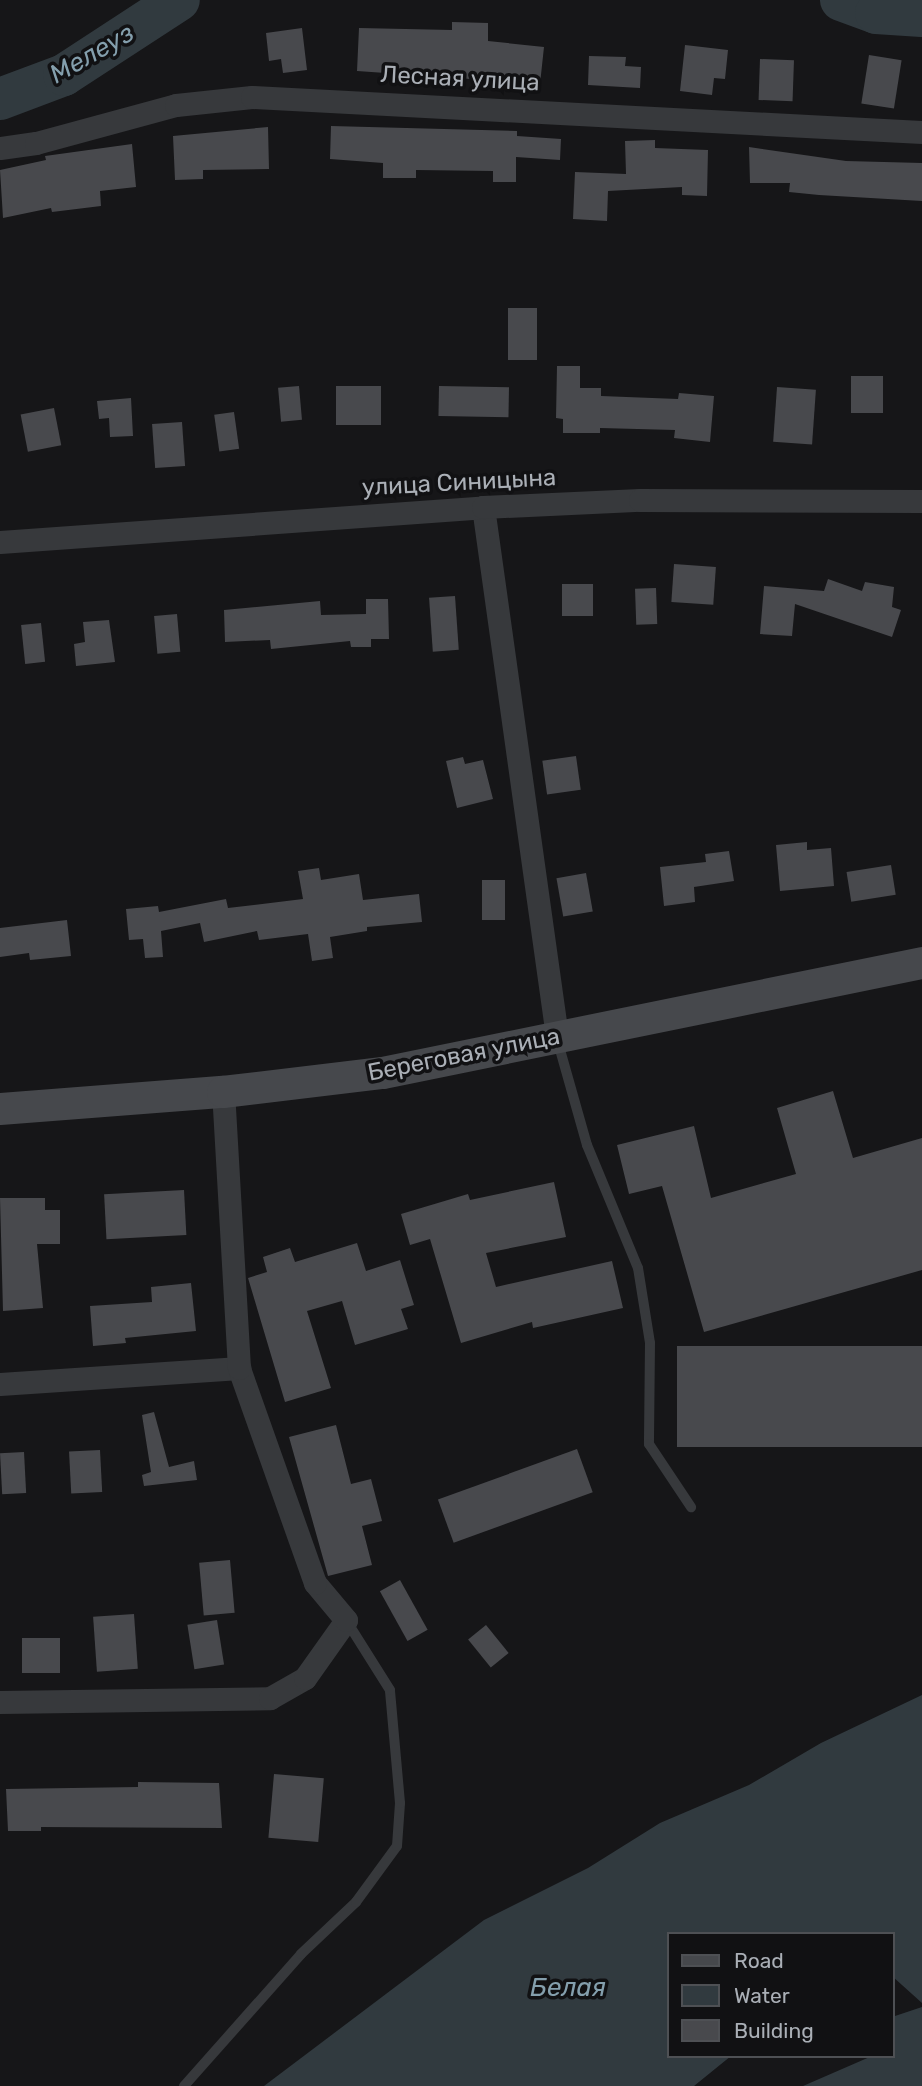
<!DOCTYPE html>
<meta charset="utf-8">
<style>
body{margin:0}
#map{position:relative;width:922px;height:2086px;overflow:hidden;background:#161618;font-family:Rubik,sans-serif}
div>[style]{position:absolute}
.water>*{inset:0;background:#313a3f}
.river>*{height:42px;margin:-21px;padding:0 21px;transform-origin:21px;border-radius:21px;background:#313a3f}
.building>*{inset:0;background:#48494d;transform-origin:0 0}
.lane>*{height:10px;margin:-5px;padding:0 5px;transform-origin:5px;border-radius:5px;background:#37393c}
.street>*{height:23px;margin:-11.5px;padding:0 11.5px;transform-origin:11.5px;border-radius:11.5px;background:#37393c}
.secondary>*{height:32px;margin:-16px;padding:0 16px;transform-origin:16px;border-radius:16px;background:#46484c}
span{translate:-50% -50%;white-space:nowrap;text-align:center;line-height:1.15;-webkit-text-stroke:7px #111113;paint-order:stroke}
.street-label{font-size:24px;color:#aaafb6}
.water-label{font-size:26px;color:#849fad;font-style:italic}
.legend{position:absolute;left:667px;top:1932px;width:228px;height:126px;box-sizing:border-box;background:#111113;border:2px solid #4e5054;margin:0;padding:9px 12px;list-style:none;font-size:21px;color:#aaafb6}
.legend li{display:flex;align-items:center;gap:14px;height:35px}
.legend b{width:35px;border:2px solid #4e5054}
</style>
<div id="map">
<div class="water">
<div style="clip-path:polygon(922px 1695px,922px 2003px,892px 1976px,892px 1934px,668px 1934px,668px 2056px,731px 2056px,694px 2086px,264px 2086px,484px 1920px,588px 1868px,660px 1823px,749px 1785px,821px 1743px)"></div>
<div style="clip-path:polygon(922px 2007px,922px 2086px,803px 2086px,872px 2056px,892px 2056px,892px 2017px)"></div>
</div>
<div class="river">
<div style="left:841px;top:0;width:37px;rotate:20deg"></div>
<div style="left:876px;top:13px;width:46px;rotate:3.7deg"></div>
<div style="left:0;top:99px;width:68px;rotate:-20.6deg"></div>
<div style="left:64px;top:75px;width:137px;rotate:-33.1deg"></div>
</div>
<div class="building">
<div style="clip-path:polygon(452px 22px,488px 23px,488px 41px,544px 47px,540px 84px,357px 71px,359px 28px,452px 30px)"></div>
<div style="clip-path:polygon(302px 28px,307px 70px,283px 73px,281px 59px,269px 61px,266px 33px)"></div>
<div style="clip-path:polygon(685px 45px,728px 50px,725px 79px,714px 78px,712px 95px,680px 91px)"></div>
<div style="left:869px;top:55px;width:33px;height:49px;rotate:9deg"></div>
<div style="clip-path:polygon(589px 56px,626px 57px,625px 66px,641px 67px,640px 88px,588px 85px)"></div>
<div style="left:760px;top:59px;width:34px;height:41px;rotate:2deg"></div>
<div style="clip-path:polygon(331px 126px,517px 131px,517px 136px,561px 139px,560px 160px,516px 157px,516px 182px,493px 182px,493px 171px,416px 170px,416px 178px,383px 178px,383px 163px,330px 159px)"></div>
<div style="clip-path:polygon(268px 127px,269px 169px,203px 170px,203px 179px,175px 180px,173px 136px)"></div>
<div style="clip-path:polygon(655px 140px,655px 148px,708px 150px,707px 196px,682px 195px,682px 187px,608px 191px,607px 221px,573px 219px,575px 172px,626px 174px,625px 141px)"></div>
<div style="clip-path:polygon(132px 144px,136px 187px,100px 191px,101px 206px,52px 212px,51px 208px,3px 218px,0 170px,46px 160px,45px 156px)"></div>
<div style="clip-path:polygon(749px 147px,846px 161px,922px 163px,922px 201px,819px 195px,789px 192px,790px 183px,750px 183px)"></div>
<div style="left:508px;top:308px;width:29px;height:52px"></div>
<div style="clip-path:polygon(557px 366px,580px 366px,580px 388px,601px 388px,601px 396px,678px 399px,679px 393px,714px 396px,710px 442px,674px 438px,675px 430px,600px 428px,600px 433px,563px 433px,563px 419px,556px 418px)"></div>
<div style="left:851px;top:376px;width:32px;height:37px"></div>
<div style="left:299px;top:386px;width:34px;height:21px;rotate:85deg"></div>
<div style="left:336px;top:386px;width:45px;height:39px"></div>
<div style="left:439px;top:386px;width:70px;height:30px;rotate:1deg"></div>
<div style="left:777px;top:387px;width:39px;height:55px;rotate:4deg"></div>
<div style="clip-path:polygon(131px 398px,133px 436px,110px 437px,109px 418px,99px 419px,97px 401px)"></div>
<div style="left:54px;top:408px;width:38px;height:34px;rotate:79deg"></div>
<div style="left:234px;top:412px;width:37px;height:20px;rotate:82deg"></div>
<div style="left:182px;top:422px;width:44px;height:30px;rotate:86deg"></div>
<div style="left:674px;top:564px;width:42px;height:38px;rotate:4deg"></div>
<div style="clip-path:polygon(828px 579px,862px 591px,865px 582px,894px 587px,892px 607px,901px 610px,892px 637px,795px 604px,792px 636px,760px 634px,764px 586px,824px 591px)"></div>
<div style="left:562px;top:584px;width:31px;height:32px"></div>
<div style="left:656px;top:588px;width:36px;height:21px;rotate:88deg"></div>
<div style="left:455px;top:596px;width:54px;height:26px;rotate:86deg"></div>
<div style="clip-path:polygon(366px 599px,388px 599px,389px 639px,371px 639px,371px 647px,351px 647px,350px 641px,271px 649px,270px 640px,225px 642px,224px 610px,320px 601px,321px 615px,366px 614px)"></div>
<div style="left:177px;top:614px;width:38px;height:23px;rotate:85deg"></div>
<div style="clip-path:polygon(109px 620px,115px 662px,76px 666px,74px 644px,85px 642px,83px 622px)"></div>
<div style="left:41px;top:623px;width:39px;height:20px;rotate:84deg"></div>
<div style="left:576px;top:756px;width:34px;height:34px;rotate:82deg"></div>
<div style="clip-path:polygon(463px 757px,465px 764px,483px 760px,493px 799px,457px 808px,446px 761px)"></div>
<div style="clip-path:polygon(807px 842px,807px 850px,831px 848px,834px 886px,780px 891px,776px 845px)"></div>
<div style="clip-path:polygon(729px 851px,734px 881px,694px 887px,695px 902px,664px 906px,660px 867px,706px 862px,705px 854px)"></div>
<div style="left:891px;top:865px;width:30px;height:45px;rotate:81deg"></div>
<div style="clip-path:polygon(319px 868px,321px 880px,359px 874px,363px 900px,419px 894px,422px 922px,367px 927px,367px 931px,330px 937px,333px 958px,312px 961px,308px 934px,259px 940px,257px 931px,204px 942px,200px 923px,161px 931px,163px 957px,145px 958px,143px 939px,129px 940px,126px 909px,158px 906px,159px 912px,226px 899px,228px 908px,303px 899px,298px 871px)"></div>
<div style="left:586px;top:873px;width:39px;height:30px;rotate:80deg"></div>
<div style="left:482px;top:880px;width:23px;height:40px"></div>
<div style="clip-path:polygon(67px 920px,71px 956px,30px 960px,29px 953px,0 957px,0 928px)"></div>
<div style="clip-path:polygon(833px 1091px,853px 1158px,922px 1138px,922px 1270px,704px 1332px,662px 1186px,629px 1194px,617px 1145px,694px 1126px,711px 1198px,796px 1174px,777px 1108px)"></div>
<div style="clip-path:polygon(554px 1182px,566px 1237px,486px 1253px,496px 1287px,612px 1261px,623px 1308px,533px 1328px,532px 1322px,461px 1343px,430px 1239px,410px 1245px,401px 1214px,468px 1194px,470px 1200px)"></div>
<div style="left:184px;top:1190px;width:45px;height:80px;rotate:87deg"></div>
<div style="clip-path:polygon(0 1198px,45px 1198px,45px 1210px,60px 1210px,60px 1244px,37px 1244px,43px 1308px,3px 1311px)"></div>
<div style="clip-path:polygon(357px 1243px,366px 1271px,400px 1260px,414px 1305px,401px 1309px,408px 1329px,355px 1345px,342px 1301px,307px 1311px,331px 1388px,285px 1402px,248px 1278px,267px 1272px,263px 1257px,290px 1248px,295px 1262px)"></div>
<div style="clip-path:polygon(191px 1283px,196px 1331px,125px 1338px,126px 1343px,93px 1346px,90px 1306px,152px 1302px,151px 1287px)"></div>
<div style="left:922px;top:1346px;width:101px;height:245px;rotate:90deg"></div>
<div style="clip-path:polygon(154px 1412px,169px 1467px,194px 1461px,197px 1480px,144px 1486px,142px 1475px,151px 1472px,142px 1415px)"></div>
<div style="clip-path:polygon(336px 1425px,351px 1484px,371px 1479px,382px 1521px,362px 1526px,372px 1565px,328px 1576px,289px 1437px)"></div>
<div style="left:577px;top:1449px;width:46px;height:148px;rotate:70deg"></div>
<div style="left:100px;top:1450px;width:42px;height:31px;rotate:87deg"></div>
<div style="left:24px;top:1452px;width:41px;height:24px;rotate:87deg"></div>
<div style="left:230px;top:1560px;width:53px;height:31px;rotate:85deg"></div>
<div style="left:400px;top:1580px;width:57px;height:23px;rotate:61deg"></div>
<div style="left:134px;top:1614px;width:55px;height:41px;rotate:86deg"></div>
<div style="left:217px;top:1620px;width:45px;height:30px;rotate:81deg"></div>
<div style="left:486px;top:1625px;width:36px;height:23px;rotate:51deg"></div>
<div style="left:22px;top:1638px;width:38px;height:35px"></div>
<div style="left:274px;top:1774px;width:50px;height:64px;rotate:5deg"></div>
<div style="clip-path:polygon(138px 1782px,219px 1783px,222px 1828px,41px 1827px,41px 1831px,8px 1831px,6px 1789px,138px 1787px)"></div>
</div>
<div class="lane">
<div style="left:557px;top:1039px;width:110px;rotate:74.2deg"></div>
<div style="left:587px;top:1145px;width:133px;rotate:67.5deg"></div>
<div style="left:638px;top:1268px;width:76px;rotate:80.9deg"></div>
<div style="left:650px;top:1343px;width:101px;rotate:90.6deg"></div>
<div style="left:649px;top:1444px;width:76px;rotate:56.3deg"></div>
<div style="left:184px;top:2086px;width:176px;rotate:-48.4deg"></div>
<div style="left:301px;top:1954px;width:76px;rotate:-43.4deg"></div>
<div style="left:356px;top:1902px;width:69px;rotate:-53.8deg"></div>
<div style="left:397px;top:1846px;width:43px;rotate:-86deg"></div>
<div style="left:400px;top:1803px;width:113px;rotate:-95.1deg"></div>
<div style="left:390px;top:1690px;width:83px;rotate:-122.2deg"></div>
</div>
<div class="street">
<div style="left:0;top:148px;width:36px;rotate:-8deg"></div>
<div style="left:36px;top:143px;width:145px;rotate:-15.2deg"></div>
<div style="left:176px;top:105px;width:76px;rotate:-6deg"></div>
<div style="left:252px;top:97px;width:671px;rotate:2.99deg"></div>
<div style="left:483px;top:507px;width:534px;rotate:82.04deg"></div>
<div style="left:0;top:542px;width:484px;rotate:-4.1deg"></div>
<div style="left:483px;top:507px;width:157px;rotate:-2.6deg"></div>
<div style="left:640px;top:500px;width:282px;rotate:0.2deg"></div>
<div style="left:0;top:1384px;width:240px;rotate:-3.8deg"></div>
<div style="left:0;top:1702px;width:270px;rotate:-0.8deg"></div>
<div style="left:270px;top:1698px;width:40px;rotate:-29.7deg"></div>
<div style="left:305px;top:1678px;width:71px;rotate:-54.7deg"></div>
<div style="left:346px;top:1620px;width:48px;rotate:-130deg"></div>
<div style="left:315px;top:1583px;width:228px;rotate:-109.5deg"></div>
<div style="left:239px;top:1368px;width:276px;rotate:-93.3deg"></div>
</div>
<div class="secondary">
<div style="left:0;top:1109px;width:224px;rotate:-4.4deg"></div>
<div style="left:223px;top:1092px;width:161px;rotate:-6.8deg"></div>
<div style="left:383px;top:1073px;width:550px;rotate:-11.53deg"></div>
</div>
<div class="street-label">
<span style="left:460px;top:79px;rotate:3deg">Лесная улица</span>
<span style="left:459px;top:483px;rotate:-3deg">улица Синицына</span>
<span style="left:464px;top:1055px;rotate:-11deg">Береговая улица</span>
</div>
<div class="water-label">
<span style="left:92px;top:54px;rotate:-30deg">Мелеуз</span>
<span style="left:568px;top:1988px">Белая</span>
</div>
<ul class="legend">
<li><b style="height:9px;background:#46484c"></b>Road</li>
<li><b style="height:19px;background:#313a3f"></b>Water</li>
<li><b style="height:19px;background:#48494d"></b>Building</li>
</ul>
</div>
